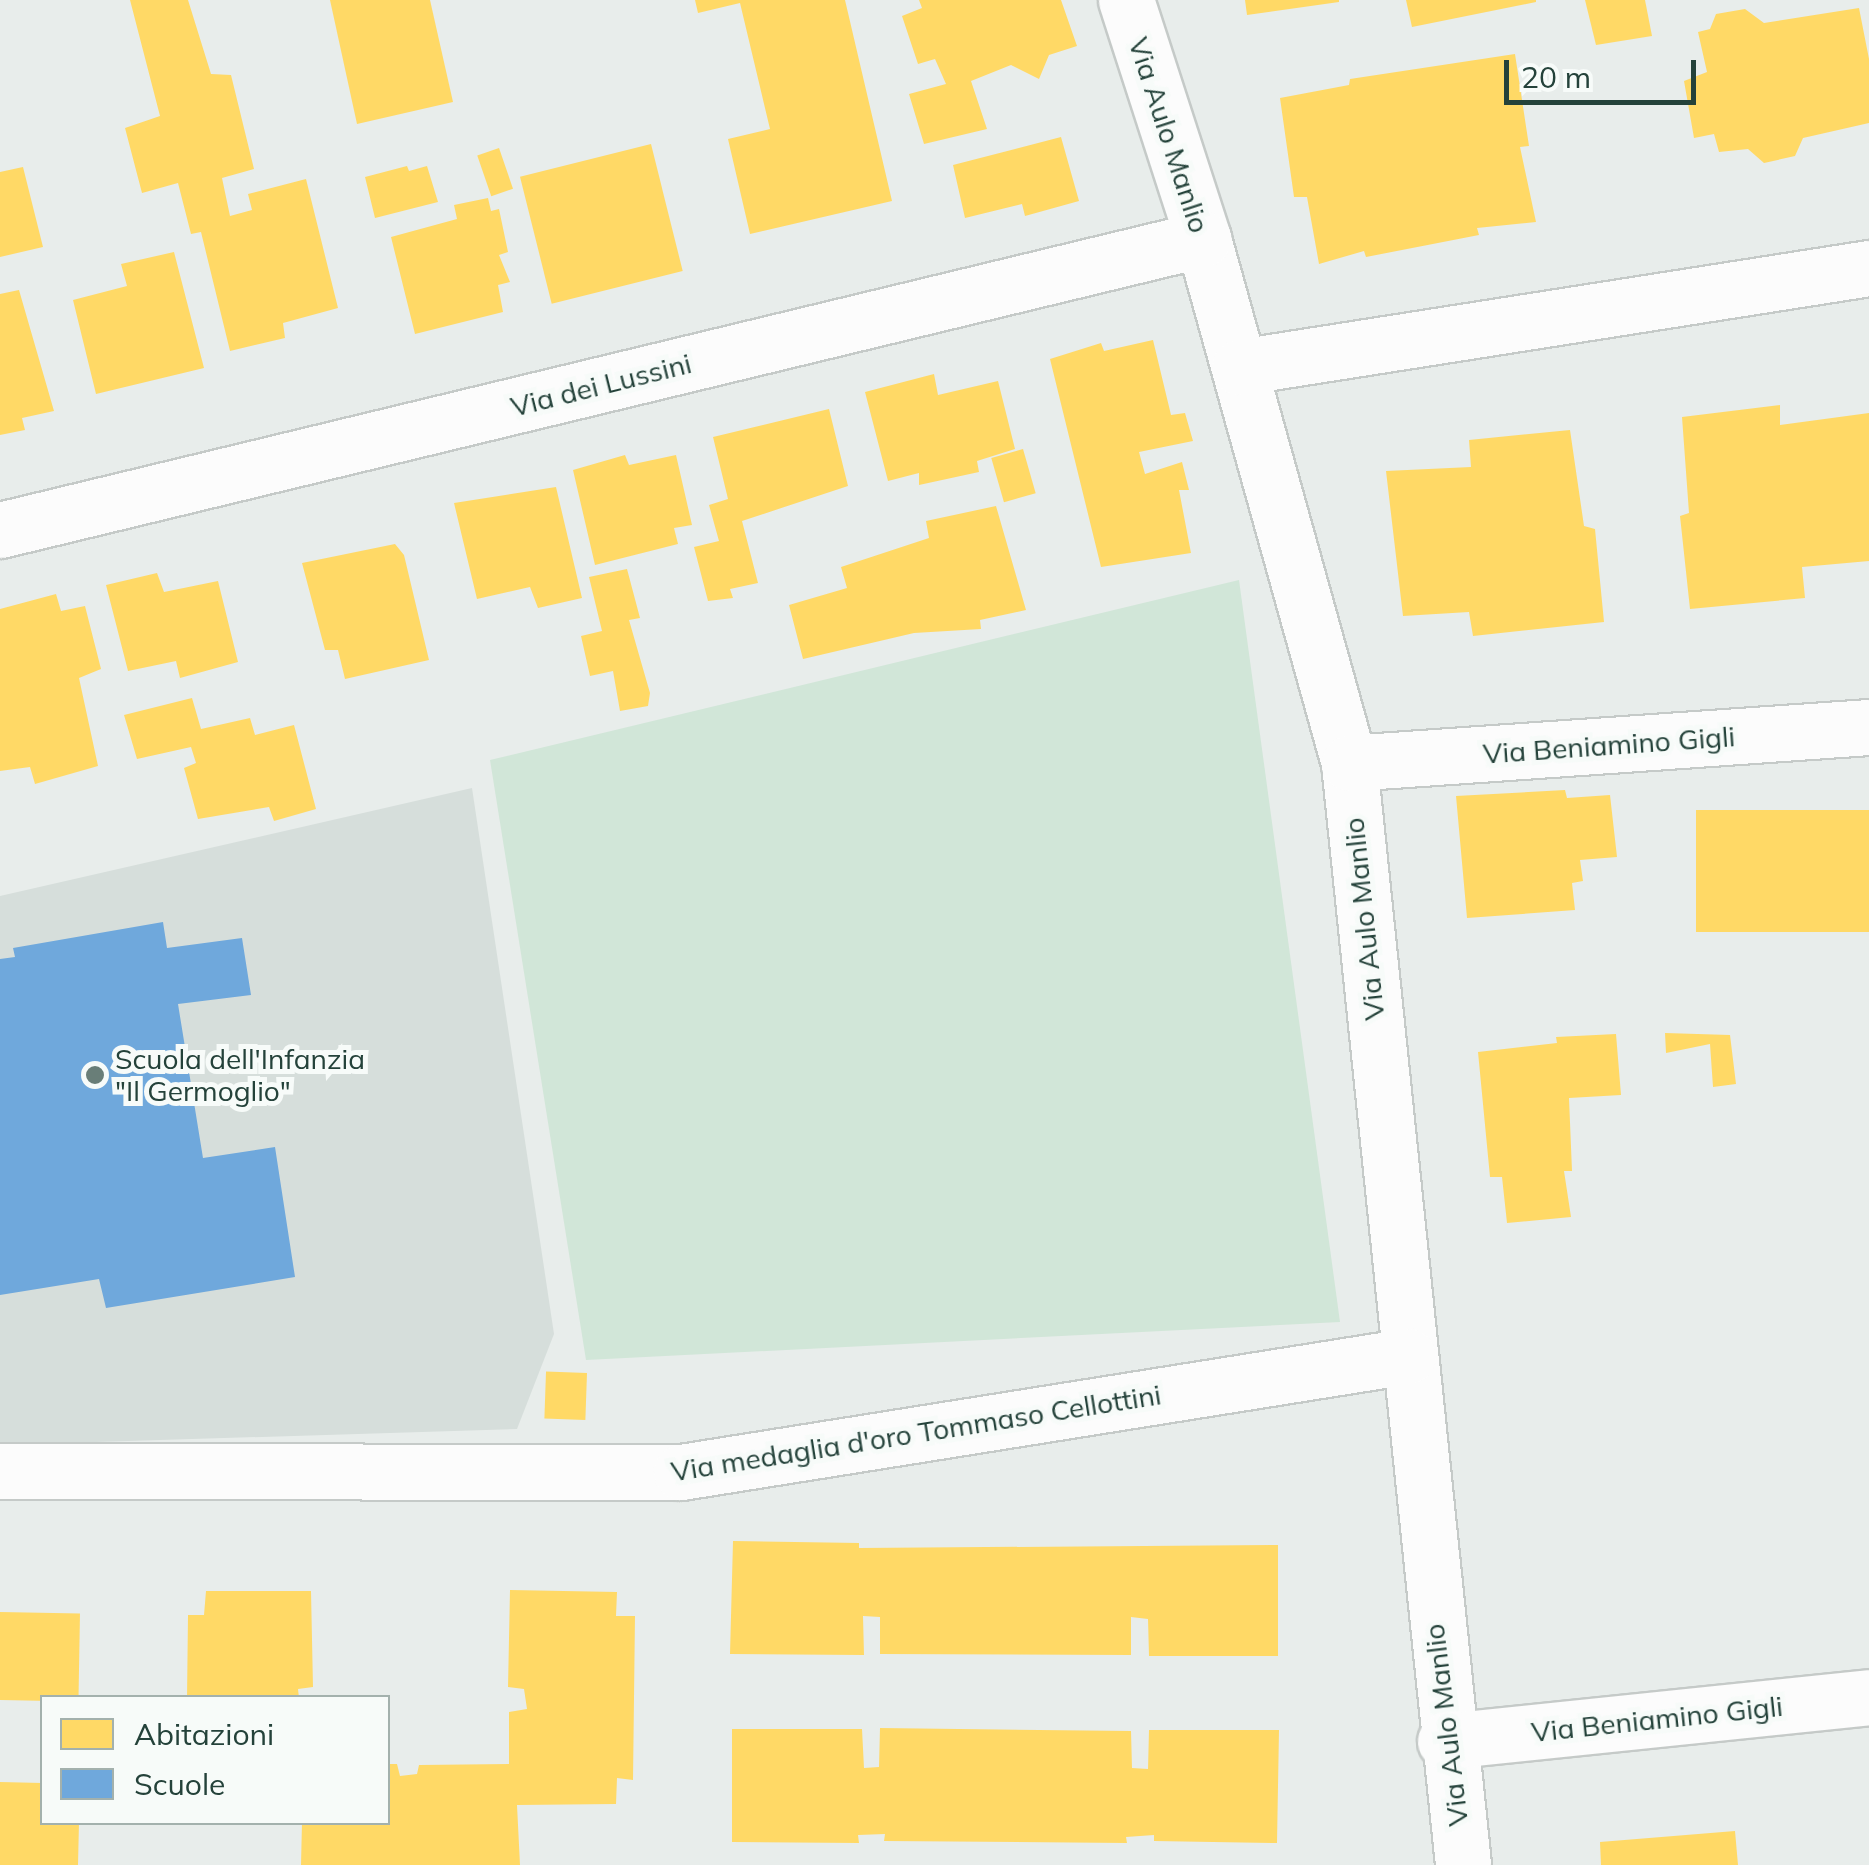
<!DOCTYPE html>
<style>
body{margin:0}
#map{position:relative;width:1869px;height:1865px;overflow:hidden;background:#e8edeb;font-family:Mulish,sans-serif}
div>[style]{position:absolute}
.built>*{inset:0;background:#d6dedb}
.green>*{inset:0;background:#d1e6d8}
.homes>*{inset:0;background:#ffd966;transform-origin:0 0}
.schools>*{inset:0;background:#6fa8dc}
.roads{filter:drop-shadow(2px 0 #c5cac8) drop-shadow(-2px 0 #c5cac8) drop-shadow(0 2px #c5cac8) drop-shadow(0 -2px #c5cac8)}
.minor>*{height:55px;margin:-27.5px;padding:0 27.5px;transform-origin:27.5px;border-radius:27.5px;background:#fcfcfc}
.dots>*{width:28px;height:28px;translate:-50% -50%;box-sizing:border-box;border:5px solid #f7fbf9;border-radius:50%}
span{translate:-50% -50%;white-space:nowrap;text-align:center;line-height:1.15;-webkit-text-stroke:10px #f7fbf9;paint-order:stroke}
.street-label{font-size:28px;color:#24423a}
.poi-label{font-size:28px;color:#24423a}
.left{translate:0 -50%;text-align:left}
.legend{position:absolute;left:40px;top:1695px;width:350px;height:130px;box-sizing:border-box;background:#f7fbf9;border:2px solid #a3b1ad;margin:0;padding:12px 18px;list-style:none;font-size:30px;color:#24423a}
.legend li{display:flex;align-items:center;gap:20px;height:50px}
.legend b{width:50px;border:2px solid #a3b1ad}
.scale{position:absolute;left:1504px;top:60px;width:192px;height:45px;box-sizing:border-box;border:5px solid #24423a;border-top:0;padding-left:12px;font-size:30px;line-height:35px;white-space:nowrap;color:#24423a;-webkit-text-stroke:8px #f7fbf9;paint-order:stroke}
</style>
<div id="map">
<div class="built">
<div style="clip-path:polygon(472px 788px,554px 1334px,517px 1429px,0 1445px,0 896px)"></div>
</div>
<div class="green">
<div style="clip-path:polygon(1239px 580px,1340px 1322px,586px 1360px,490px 760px)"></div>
</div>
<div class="homes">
<div style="clip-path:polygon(130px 0,188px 0,211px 74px,231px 75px,254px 169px,222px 178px,230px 216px,252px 210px,248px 194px,306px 179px,338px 308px,283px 323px,285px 338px,230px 351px,201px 232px,191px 234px,178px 183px,142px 193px,125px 128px,160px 116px)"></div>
<div style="clip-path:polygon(330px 0,430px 0,453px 102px,357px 124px)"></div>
<div style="clip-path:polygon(695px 0,845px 0,892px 201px,750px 234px,728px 139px,770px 129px,740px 3px,698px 13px)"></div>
<div style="clip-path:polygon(919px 0,1061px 0,1077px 46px,1049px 55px,1039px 79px,1011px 65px,971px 81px,987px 129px,924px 144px,909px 94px,946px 84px,935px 59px,918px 64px,902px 16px,922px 8px)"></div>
<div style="clip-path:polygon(1245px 0,1339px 0,1339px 2px,1247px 15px)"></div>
<div style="clip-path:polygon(1406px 0,1536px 0,1536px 2px,1412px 27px)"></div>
<div style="clip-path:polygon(1585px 0,1645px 0,1652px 36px,1596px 45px)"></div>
<div style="clip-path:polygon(1859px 8px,1869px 59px,1869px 123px,1803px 138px,1795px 156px,1764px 163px,1748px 149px,1719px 152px,1714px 134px,1694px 138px,1684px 81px,1707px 72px,1698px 32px,1710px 29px,1716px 14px,1745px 9px,1764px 23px)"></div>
<div style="clip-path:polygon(1515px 54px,1529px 146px,1520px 147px,1536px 222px,1477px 228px,1479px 235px,1366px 257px,1364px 251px,1319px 264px,1307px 197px,1294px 197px,1280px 98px,1349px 85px,1350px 79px)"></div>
<div style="clip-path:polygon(1061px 137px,1079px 201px,1025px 216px,1022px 204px,965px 218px,953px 165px)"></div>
<div style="left:651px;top:144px;width:131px;height:135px;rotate:76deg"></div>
<div style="left:499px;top:148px;width:43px;height:23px;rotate:71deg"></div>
<div style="clip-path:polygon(407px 166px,409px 171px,427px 166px,438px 202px,375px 218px,365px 177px)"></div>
<div style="clip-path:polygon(23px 167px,43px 247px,0 257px,0 172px)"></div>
<div style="clip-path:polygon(488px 198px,491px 211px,499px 209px,508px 252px,499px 255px,510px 282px,498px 285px,503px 312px,415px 334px,391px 237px,457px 219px,454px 205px)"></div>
<div style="clip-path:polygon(174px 252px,204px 368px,96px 394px,73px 300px,127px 286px,121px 264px)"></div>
<div style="clip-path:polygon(19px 290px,54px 411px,22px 418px,25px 430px,0 435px,0 294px)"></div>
<div style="clip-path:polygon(1153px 340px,1171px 415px,1185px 413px,1193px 441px,1139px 452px,1145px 474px,1182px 462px,1189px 490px,1179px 490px,1191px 553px,1101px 567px,1050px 359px,1101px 343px,1104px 351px)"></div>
<div style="clip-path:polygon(934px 374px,938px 395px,998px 381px,1015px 449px,977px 461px,979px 472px,919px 485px,919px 473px,888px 481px,865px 392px)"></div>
<div style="clip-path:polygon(1780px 405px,1780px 425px,1869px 413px,1869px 561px,1802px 567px,1805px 598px,1690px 609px,1680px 516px,1689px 513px,1682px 417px)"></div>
<div style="clip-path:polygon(829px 409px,848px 486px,742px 521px,758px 583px,730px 589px,733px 598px,708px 601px,694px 547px,719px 541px,709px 505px,728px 499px,713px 437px)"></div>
<div style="clip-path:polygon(1570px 430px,1584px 526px,1595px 529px,1604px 622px,1473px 636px,1469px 612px,1403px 616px,1386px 471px,1471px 467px,1469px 440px)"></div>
<div style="left:1023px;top:449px;width:46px;height:33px;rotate:74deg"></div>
<div style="clip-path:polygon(625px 455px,629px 465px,676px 455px,692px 525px,674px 528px,678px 544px,595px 565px,573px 470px)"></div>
<div style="clip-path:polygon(556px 487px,582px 598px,538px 608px,530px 587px,477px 599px,454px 503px)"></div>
<div style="clip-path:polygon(996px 506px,1026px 610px,980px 620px,981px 629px,914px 633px,803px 659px,789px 605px,847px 588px,841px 567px,929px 538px,926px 521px)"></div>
<div style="clip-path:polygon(395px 544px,404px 555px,429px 660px,345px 679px,338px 650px,325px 650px,302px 563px)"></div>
<div style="clip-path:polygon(627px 569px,640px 618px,629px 620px,650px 693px,648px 706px,620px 711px,613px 671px,590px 676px,581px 636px,602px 631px,589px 577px)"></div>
<div style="clip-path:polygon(157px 573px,164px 592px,218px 581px,238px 662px,180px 678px,176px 661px,128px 671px,106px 585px)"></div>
<div style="clip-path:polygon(56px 594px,61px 611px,85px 606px,101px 669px,79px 678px,98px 766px,35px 784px,30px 767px,0 771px,0 609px)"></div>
<div style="clip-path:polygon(192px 698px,201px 729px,250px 718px,255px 735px,294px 725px,316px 809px,274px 821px,269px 807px,198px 819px,184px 768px,196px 763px,191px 747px,137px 759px,124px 715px)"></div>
<div style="clip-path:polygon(1565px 790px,1567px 798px,1610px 795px,1617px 857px,1580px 860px,1583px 881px,1572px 883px,1575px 910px,1467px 918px,1456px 796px)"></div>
<div style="left:1869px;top:810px;width:122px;height:173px;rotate:90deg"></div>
<div style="clip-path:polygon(1665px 1033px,1730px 1035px,1736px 1084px,1713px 1087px,1710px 1044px,1666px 1053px)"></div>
<div style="clip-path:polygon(1616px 1034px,1621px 1095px,1569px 1098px,1572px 1171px,1564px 1171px,1571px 1217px,1507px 1223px,1502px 1177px,1490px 1177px,1478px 1052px,1557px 1043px,1556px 1037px)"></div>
<div style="left:587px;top:1373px;width:47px;height:41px;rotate:92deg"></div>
<div style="clip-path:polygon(733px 1541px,859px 1543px,859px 1548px,1278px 1545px,1278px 1656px,1149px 1656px,1148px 1619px,1131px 1617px,1131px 1655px,880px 1654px,880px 1617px,863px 1616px,864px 1655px,730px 1654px)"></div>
<div style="clip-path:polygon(510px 1590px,617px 1592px,616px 1616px,635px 1616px,633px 1780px,617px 1778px,616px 1804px,517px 1805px,520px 1865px,301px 1865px,302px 1822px,388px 1822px,388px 1764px,397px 1764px,400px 1776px,417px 1774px,419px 1765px,509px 1764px,509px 1712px,527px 1709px,524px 1689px,508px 1687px)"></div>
<div style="clip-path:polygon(206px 1591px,311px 1591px,313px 1687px,298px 1689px,299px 1698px,187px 1698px,188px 1615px,204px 1615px)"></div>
<div style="left:0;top:1612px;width:80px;height:88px;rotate:1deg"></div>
<div style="clip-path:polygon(880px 1728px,1131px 1731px,1132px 1768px,1148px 1769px,1149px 1730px,1279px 1730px,1277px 1843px,1154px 1841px,1154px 1835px,1126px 1837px,1127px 1843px,884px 1841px,885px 1834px,858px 1835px,859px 1843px,732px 1842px,732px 1729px,862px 1729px,864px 1768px,879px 1767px)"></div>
<div style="clip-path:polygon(0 1782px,42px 1783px,42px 1822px,79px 1822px,78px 1865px,0 1865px)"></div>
<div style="clip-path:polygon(1735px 1831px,1738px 1865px,1601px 1865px,1600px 1842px)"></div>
</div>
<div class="schools">
<div style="clip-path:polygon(163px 922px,167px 948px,242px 938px,251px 995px,178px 1004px,203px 1158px,275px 1147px,295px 1277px,106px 1308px,99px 1279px,0 1295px,0 959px,15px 957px,13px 948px)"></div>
</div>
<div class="roads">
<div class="minor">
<div style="left:1126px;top:0;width:251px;rotate:72.1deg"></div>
<div style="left:1203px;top:239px;width:544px;rotate:74.43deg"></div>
<div style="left:1349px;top:763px;width:1108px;rotate:84.09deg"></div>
<div style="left:1239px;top:367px;width:638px;rotate:-8.93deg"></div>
<div style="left:0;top:530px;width:1238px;rotate:-13.6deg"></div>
<div style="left:1349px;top:763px;width:521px;rotate:-3.96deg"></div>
<div style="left:0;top:1471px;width:681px;rotate:0.08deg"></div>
<div style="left:681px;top:1472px;width:736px;rotate:-9.07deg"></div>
<div style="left:1445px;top:1741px;width:426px;rotate:-5.9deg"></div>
</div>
</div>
<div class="dots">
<div style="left:95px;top:1075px;background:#697e78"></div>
</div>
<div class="street-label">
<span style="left:1169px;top:135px;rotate:72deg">Via Aulo Manlio</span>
<span style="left:601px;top:385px;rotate:-14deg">Via dei Lussini</span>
<span style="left:1609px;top:745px;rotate:-4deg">Via Beniamino Gigli</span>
<span style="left:1364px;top:919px;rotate:-96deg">Via Aulo Manlio</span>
<span style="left:916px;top:1433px;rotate:-9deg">Via medaglia d'oro Tommaso Cellottini</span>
<span style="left:1657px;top:1719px;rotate:-6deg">Via Beniamino Gigli</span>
<span style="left:1446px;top:1725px;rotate:-97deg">Via Aulo Manlio</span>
</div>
<div class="poi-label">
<span class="left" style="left:115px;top:1075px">Scuola dell'Infanzia<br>"Il Germoglio"</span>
</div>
<ul class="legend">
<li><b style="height:28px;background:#ffd966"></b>Abitazioni</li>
<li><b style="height:28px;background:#6fa8dc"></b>Scuole</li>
</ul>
<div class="scale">20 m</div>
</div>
